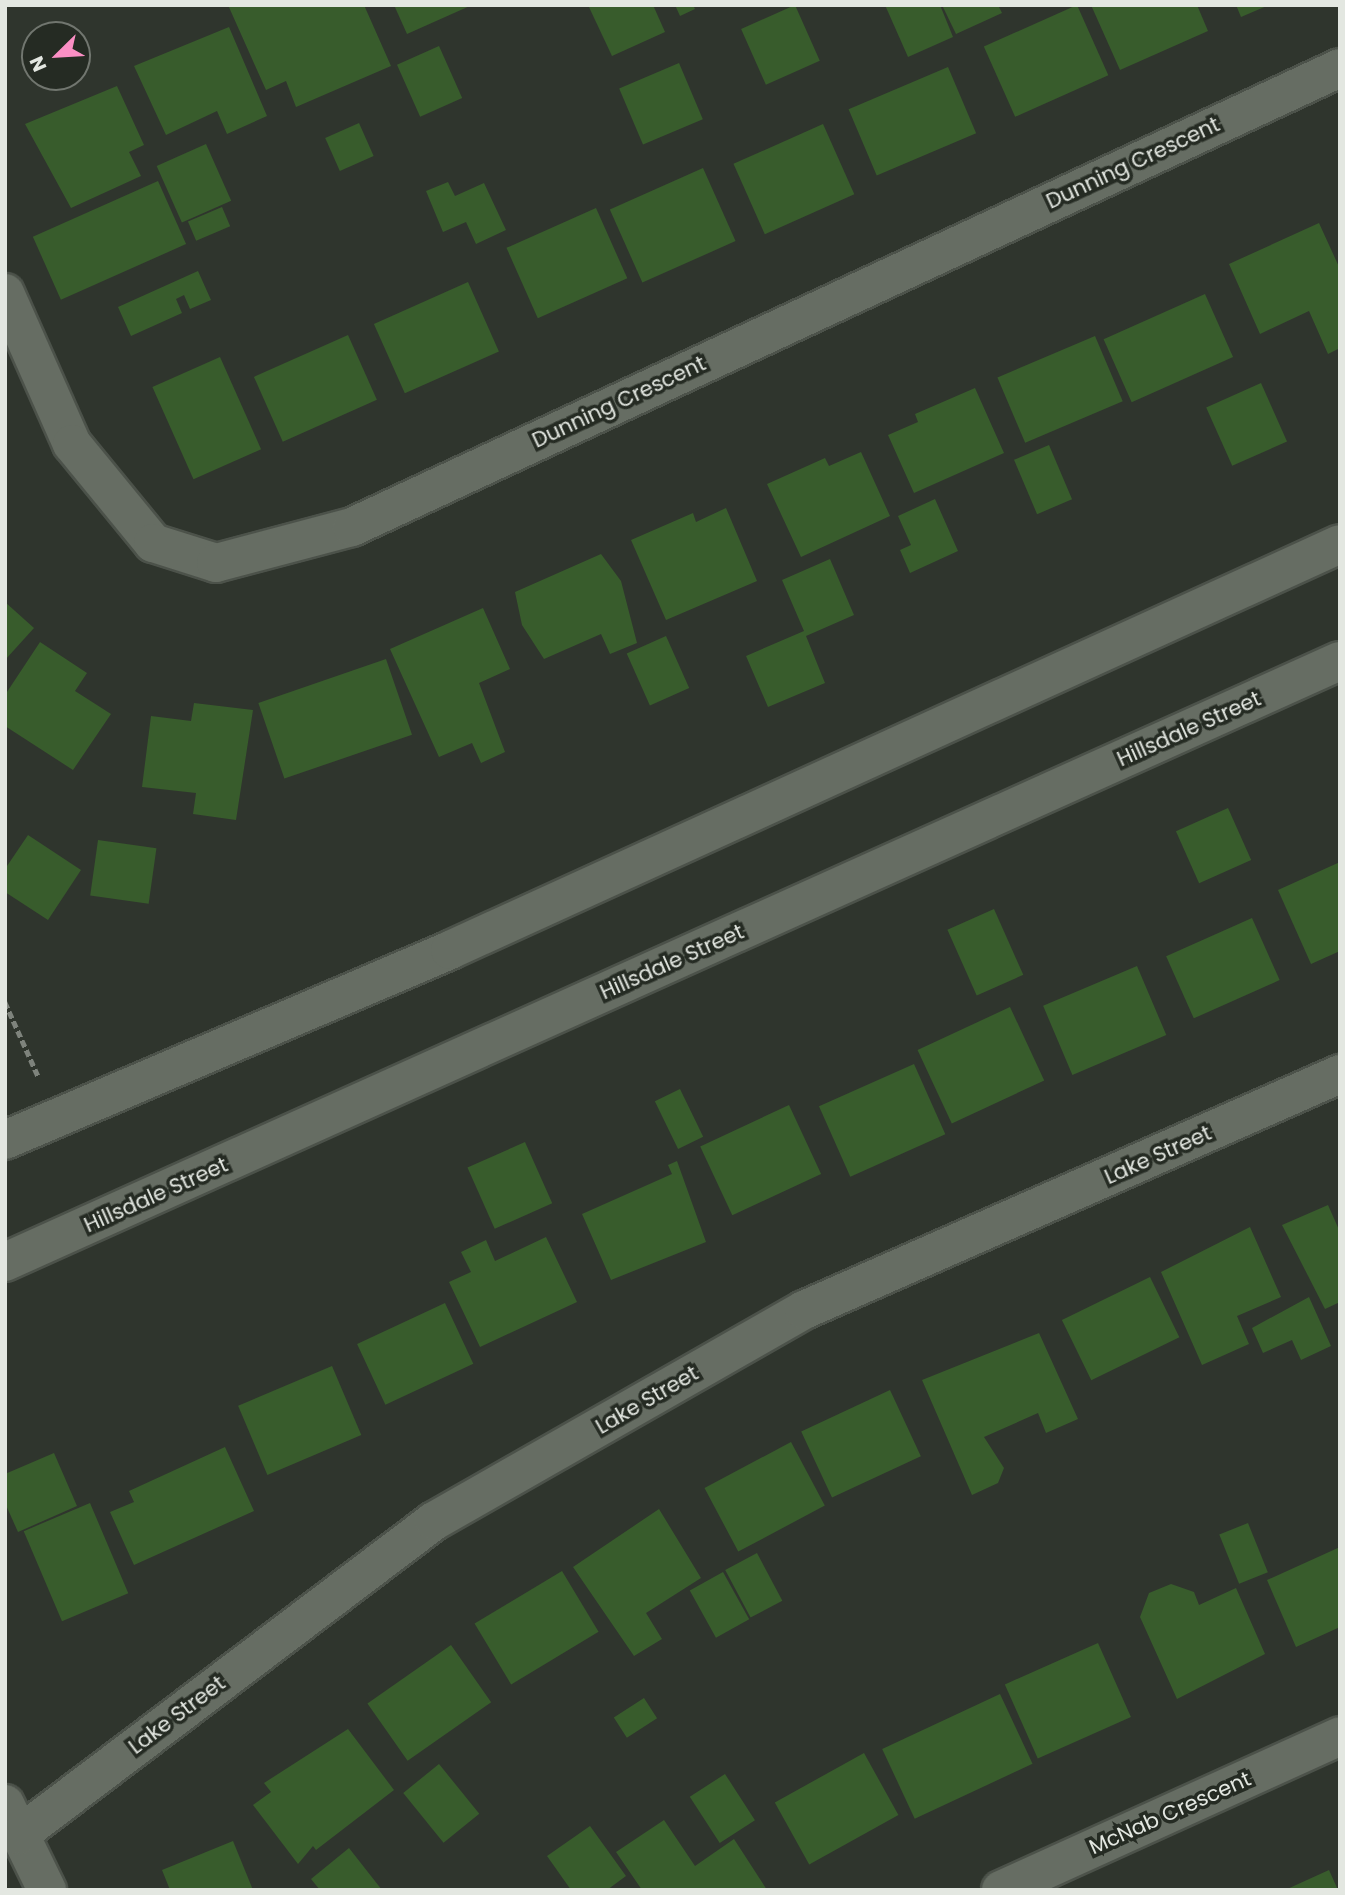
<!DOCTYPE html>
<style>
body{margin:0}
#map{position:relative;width:1345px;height:1895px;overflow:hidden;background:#2f352d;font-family:Poppins,sans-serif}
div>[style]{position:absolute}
.building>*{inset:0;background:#385c2c;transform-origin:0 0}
.path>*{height:4.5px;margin-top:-2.25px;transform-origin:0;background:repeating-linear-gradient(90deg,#7e837c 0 7px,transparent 0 10.5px)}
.roads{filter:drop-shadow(2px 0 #4c524a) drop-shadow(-2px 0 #4c524a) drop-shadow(0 2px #4c524a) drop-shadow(0 -2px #4c524a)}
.minor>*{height:38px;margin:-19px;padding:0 19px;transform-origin:19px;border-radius:19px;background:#666d63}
.tertiary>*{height:38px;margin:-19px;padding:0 19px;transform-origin:19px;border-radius:19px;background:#666d63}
span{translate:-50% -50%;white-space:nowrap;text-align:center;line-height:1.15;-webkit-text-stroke:7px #252b23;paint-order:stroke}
.street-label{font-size:21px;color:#e3e7e1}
.frame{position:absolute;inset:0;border:7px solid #e3e7e1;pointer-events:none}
.north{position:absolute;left:21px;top:21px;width:70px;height:70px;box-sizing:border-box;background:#252b23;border:2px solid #71766f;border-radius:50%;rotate:246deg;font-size:19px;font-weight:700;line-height:28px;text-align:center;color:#e3e7e1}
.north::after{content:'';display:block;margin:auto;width:24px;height:32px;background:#fb8fc4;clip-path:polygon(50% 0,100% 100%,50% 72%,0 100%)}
</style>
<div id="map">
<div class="building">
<div style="clip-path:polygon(228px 5px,364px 5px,391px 66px,296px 107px,286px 81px,266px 90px)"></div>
<div style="clip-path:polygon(394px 5px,472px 5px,407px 34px)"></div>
<div style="clip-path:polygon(588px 5px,653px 5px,665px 32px,612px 56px)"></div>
<div style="clip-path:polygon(675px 5px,693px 5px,695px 9px,680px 16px)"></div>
<div style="left:795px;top:5px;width:61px;height:59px;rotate:66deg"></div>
<div style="clip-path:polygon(885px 5px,940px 5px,953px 37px,908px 57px)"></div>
<div style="clip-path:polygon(942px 5px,998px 5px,1002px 13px,956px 34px)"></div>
<div style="left:1077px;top:5px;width:77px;height:102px;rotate:66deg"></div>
<div style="clip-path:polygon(1091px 5px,1197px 5px,1208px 31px,1120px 70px)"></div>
<div style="clip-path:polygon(1236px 5px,1269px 5px,1241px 17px)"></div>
<div style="clip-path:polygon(229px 27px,267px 116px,227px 134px,217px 111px,166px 135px,134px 66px)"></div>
<div style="left:439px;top:46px;width:57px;height:46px;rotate:66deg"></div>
<div style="left:679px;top:63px;width:61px;height:65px;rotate:67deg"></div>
<div style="left:948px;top:67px;width:72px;height:108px;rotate:67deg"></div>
<div style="clip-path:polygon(117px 86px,144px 145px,129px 152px,141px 176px,71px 208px,25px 124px)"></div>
<div style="left:359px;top:123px;width:36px;height:37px;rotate:66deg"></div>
<div style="left:823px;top:124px;width:77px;height:98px;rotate:66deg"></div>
<div style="left:206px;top:144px;width:62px;height:54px;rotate:66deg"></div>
<div style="left:703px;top:168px;width:80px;height:102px;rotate:66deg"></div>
<div style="left:158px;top:181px;width:69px;height:137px;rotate:66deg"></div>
<div style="clip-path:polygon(448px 182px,455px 196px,484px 183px,506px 230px,476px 244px,466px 222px,443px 232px,426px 191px)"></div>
<div style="left:222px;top:207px;width:21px;height:37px;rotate:67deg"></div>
<div style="left:596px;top:208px;width:77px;height:98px;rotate:66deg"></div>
<div style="clip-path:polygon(1319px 223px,1340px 269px,1340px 348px,1328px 354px,1309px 311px,1260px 334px,1229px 264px)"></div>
<div style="clip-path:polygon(198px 271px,211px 300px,190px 309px,184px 295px,176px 299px,182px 313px,131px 336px,118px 307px)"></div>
<div style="left:468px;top:282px;width:76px;height:103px;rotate:66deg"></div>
<div style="left:1205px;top:294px;width:69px;height:111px;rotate:66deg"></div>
<div style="left:348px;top:335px;width:71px;height:103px;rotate:66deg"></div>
<div style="left:1095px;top:336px;width:71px;height:106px;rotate:67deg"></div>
<div style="left:220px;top:357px;width:101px;height:74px;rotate:66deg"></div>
<div style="left:1261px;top:383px;width:64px;height:60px;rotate:66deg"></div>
<div style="clip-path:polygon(975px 388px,1004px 453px,914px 493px,888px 435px,918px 422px,915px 414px)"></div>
<div style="left:1049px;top:445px;width:59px;height:38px;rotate:67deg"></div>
<div style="clip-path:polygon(861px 452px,890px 516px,801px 557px,767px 484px,825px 458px,829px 466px)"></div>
<div style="clip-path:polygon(935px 499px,958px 551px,910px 573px,900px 550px,911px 545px,898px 516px)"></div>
<div style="clip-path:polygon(726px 508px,757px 581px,666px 620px,631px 540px,693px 513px,696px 522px)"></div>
<div style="clip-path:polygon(601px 554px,621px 581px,637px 643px,610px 654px,601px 634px,544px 659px,522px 625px,515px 592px)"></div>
<div style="clip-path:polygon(830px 559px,854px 615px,806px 636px,825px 683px,768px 707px,746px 656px,804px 631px,782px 580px)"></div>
<div style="clip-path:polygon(5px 602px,34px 628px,5px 660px)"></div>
<div style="clip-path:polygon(483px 608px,510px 669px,479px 683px,505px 752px,481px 763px,472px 743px,439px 757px,390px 649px)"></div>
<div style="left:666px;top:636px;width:57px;height:43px;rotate:66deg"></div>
<div style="clip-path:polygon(40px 642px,87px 673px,75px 691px,111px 714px,73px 770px,5px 726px,5px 695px)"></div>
<div style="left:386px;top:659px;width:80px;height:135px;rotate:71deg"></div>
<div style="clip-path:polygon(194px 703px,253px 710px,236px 820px,193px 814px,196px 793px,142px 787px,151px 716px,191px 721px)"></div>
<div style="left:1228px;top:808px;width:57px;height:57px;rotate:66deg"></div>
<div style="clip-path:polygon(28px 835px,81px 870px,48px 920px,5px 892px,5px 869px)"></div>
<div style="left:98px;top:840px;width:59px;height:56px;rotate:8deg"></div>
<div style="clip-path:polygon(1340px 862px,1340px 951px,1311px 964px,1278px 890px)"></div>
<div style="left:994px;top:909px;width:72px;height:51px;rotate:66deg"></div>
<div style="left:1252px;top:918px;width:68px;height:94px;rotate:66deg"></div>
<div style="left:1137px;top:966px;width:75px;height:102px;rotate:67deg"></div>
<div style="left:1010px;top:1007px;width:81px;height:102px;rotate:65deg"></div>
<div style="left:914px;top:1064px;width:77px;height:104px;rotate:66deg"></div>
<div style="left:680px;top:1089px;width:53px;height:28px;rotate:64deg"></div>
<div style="left:789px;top:1105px;width:76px;height:98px;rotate:65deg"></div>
<div style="left:525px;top:1142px;width:67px;height:63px;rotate:66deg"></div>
<div style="clip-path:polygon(677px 1161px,706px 1242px,611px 1280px,582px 1214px,672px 1174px,668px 1165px)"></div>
<div style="clip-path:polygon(1328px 1205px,1340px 1232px,1340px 1302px,1325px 1309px,1282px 1225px)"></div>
<div style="clip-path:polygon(1250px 1227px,1281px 1297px,1237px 1316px,1249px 1344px,1202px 1365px,1161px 1272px)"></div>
<div style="clip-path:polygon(546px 1237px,577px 1302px,480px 1347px,449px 1282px,471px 1272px,461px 1252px,486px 1240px,495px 1261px)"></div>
<div style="left:1150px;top:1277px;width:67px;height:98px;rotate:64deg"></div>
<div style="clip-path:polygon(1309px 1297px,1331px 1346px,1301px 1360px,1292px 1340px,1263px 1353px,1252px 1328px)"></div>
<div style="left:445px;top:1303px;width:67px;height:97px;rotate:65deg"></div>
<div style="clip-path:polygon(1039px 1333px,1078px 1419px,1046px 1433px,1038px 1413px,984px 1437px,1004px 1468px,998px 1483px,972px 1495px,922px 1380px)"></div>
<div style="left:332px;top:1366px;width:75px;height:102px;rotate:67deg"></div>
<div style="left:890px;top:1390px;width:73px;height:98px;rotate:65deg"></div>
<div style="left:791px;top:1442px;width:72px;height:98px;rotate:62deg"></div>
<div style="clip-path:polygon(225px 1447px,254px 1511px,134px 1565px,110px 1512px,134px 1502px,129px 1491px)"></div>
<div style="clip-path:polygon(54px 1453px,77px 1506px,18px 1532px,5px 1503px,5px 1474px)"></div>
<div style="left:90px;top:1503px;width:98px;height:72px;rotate:67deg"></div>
<div style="clip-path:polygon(659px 1509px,701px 1578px,646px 1613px,662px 1639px,634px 1656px,573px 1567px)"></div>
<div style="left:1248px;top:1523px;width:53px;height:31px;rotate:68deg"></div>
<div style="clip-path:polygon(1340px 1547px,1340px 1627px,1296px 1647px,1267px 1580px)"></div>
<div style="left:757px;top:1553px;width:54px;height:36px;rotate:62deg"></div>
<div style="left:562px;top:1571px;width:71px;height:102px;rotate:59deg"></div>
<div style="left:723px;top:1572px;width:54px;height:38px;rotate:61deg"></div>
<div style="clip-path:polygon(1171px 1584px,1194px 1592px,1199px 1605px,1236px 1588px,1265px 1654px,1177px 1699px,1140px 1617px,1149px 1593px)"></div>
<div style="left:1098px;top:1643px;width:81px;height:102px;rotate:66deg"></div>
<div style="left:451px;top:1645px;width:70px;height:102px;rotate:55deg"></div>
<div style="left:1000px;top:1694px;width:77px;height:130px;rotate:65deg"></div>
<div style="left:644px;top:1698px;width:24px;height:36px;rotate:57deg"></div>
<div style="clip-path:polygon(348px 1729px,394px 1790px,316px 1850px,313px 1846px,298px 1864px,253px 1805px,271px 1792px,264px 1783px)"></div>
<div style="left:864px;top:1753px;width:71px;height:102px;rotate:61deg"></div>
<div style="left:439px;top:1764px;width:64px;height:46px;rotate:51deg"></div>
<div style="left:725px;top:1774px;width:55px;height:42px;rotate:57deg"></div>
<div style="clip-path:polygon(664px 1820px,695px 1866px,734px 1839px,767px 1890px,642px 1890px,616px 1852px)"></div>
<div style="clip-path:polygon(590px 1826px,626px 1876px,607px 1890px,571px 1890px,547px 1856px)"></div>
<div style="clip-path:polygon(233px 1841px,253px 1890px,170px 1890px,162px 1870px)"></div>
<div style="clip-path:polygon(349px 1848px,382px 1890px,320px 1890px,311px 1879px)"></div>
<div style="clip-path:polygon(1329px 1870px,1338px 1890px,1285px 1890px)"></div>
</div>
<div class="path">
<div style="left:5px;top:1002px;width:83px;rotate:65.9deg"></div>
</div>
<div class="roads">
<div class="minor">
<div style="left:5px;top:293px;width:165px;rotate:66.1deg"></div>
<div style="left:72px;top:444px;width:128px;rotate:50.7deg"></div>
<div style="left:153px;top:543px;width:66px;rotate:17.6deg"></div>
<div style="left:216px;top:563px;width:141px;rotate:-14.8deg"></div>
<div style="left:352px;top:527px;width:1089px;rotate:-24.92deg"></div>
<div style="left:5px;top:1804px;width:96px;rotate:64deg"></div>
<div style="left:19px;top:1835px;width:520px;rotate:-37.11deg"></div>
<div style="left:434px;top:1521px;width:426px;rotate:-29.7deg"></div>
<div style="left:804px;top:1310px;width:586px;rotate:-23.76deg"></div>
<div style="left:1001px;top:1890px;width:372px;rotate:-24.4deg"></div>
</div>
<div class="tertiary">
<div style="left:5px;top:1140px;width:484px;rotate:-23.1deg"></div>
<div style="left:450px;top:950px;width:978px;rotate:-24.52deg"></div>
<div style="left:5px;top:1262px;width:1464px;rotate:-24.24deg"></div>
</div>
</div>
<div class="street-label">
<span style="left:1133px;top:163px;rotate:-25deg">Dunning Crescent</span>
<span style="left:619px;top:402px;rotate:-25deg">Dunning Crescent</span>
<span style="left:1189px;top:729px;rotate:-24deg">Hillsdale Street</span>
<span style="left:672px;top:962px;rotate:-24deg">Hillsdale Street</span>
<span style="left:1158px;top:1155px;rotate:-24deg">Lake Street</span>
<span style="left:156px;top:1195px;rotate:-24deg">Hillsdale Street</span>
<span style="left:647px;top:1400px;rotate:-30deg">Lake Street</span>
<span style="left:177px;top:1715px;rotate:-37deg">Lake Street</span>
<span style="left:1170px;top:1813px;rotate:-24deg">McNab Crescent</span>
</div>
<div class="frame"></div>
<div class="north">N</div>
</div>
